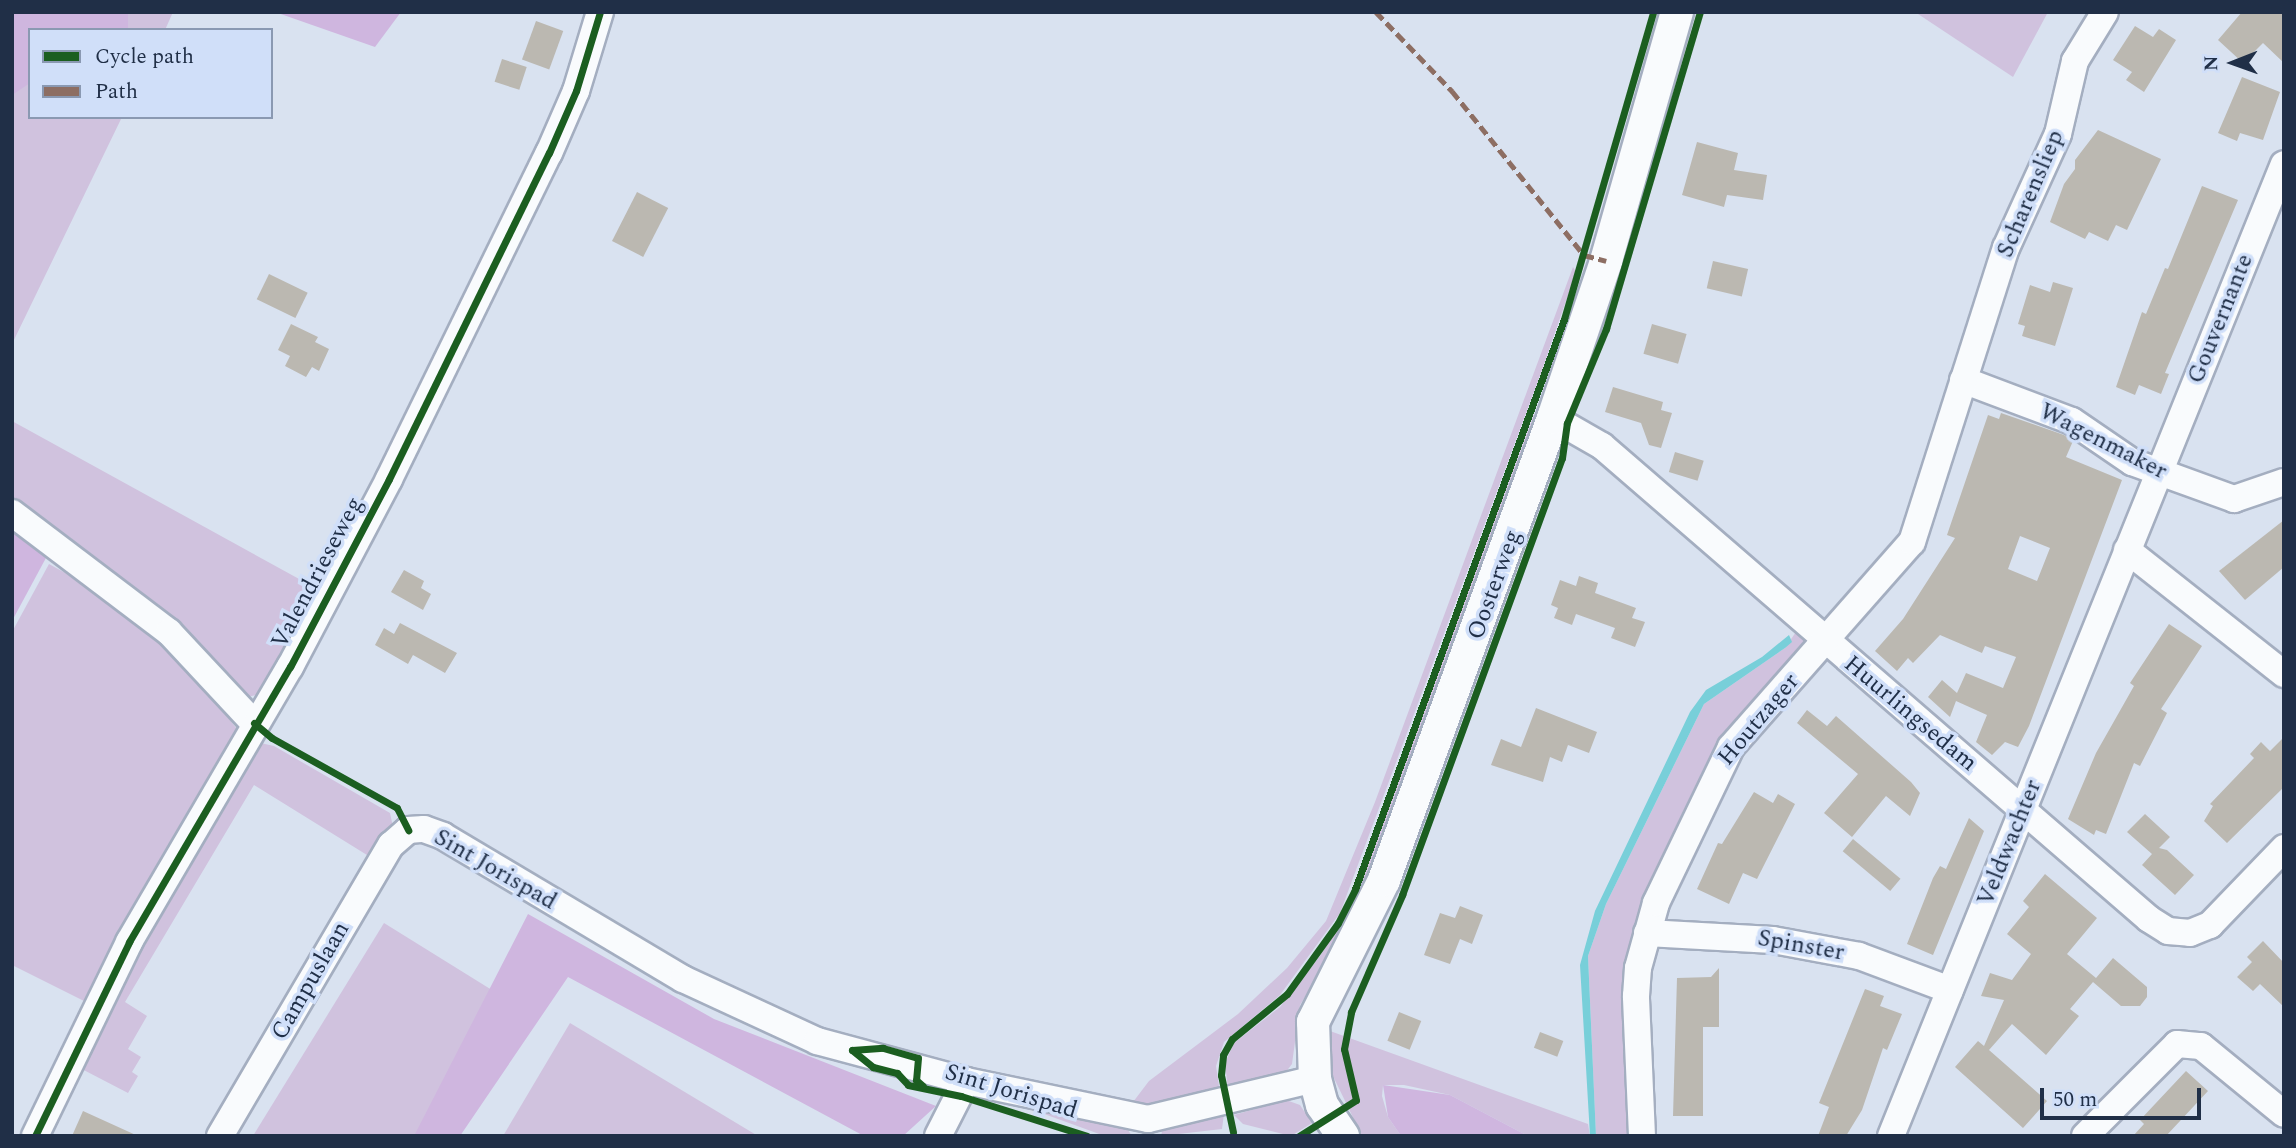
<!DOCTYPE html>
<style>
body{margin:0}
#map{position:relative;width:2296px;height:1148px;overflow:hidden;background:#d9e2f0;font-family:Spectral,serif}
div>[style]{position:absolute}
.green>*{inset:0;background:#d0c2de}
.forest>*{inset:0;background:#cfb6df}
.water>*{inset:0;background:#78cfd9}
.building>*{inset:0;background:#bbb8b1;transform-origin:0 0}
.roads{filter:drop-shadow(2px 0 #a4aec0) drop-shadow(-2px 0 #a4aec0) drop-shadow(0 2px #a4aec0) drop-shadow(0 -2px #a4aec0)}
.minor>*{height:26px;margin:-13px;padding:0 13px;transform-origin:13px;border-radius:13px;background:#f9fbfd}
.tertiary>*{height:32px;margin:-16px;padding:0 16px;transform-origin:16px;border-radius:16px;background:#f9fbfd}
.quiet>*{height:5px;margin-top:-2.5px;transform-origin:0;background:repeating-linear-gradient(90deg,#8d6e63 0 10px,transparent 0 15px)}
.cycleway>*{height:7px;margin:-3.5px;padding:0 3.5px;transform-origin:3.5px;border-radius:3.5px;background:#1b5e20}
span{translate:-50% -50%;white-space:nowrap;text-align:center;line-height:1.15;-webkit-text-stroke:7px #d0dff9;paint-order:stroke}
.street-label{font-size:24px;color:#202f47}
.frame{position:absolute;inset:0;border:14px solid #202f47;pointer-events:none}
.legend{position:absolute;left:28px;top:28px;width:245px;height:91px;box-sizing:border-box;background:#d0dff9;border:2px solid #8a99b2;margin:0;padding:9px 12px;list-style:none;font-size:21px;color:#202f47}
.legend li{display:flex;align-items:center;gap:14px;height:35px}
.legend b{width:35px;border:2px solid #8a99b2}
.north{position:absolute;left:2198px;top:28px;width:70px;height:70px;-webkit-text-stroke:5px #d0dff9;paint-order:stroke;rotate:269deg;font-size:19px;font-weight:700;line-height:28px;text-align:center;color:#202f47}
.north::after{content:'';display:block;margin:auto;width:24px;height:32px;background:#202f47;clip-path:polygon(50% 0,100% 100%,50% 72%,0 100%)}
.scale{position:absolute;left:2040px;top:1088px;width:161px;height:32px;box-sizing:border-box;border:4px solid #202f47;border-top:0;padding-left:9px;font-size:21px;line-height:24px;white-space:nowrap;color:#202f47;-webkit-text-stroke:5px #d0dff9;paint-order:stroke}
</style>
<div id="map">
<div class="green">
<div style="clip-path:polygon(12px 12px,173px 12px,165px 30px,30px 30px,30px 117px,122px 117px,12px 344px)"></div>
<div style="clip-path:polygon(1915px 12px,2048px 12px,2013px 77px)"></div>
<div style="clip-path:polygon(1573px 267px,1576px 272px,1542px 370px,1340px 913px,1280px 995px,1224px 1042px,1216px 1066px,1220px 1093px,1169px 1105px,1130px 1106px,1149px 1081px,1238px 1014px,1287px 968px,1326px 921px,1375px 802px)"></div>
<div style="clip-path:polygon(1534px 414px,1543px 417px,1353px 918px,1300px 1005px,1292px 1064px,1282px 1077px,1228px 1089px,1225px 1063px,1234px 1043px,1280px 1007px,1320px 956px,1350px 907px)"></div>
<div style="clip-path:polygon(12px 421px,321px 591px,265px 693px,239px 699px,12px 508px)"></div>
<div style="clip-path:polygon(49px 564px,89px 586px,169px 643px,237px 729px,221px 766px,84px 1001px,12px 965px,12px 632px)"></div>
<div style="clip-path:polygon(1800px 626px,1809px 643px,1654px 888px,1631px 1136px,1596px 1136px,1588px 956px,1606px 904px,1704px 704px,1785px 648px)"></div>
<div style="clip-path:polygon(256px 742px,274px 746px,390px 813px,393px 827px,367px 855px,254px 785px,125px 1002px,147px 1016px,128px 1049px,141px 1057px,132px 1072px,138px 1076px,128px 1093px,76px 1066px,109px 998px)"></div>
<div style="clip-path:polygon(384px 923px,532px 1015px,458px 1136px,253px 1136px)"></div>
<div style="clip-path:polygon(570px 1023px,758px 1136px,503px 1136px)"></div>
<div style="clip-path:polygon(1330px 1031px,1588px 1124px,1590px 1136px,1528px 1136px,1450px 1095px,1404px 1085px,1383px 1085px,1382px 1096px,1388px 1117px,1401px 1136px,1362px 1136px,1332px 1074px)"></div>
<div style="clip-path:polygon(1286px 1100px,1300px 1105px,1312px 1123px,1291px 1136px,1243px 1124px,1234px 1115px)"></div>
<div style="clip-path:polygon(1014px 1103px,1126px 1127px,1132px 1136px,1102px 1135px)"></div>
<div style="clip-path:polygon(1224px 1114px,1222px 1129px,1161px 1136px,1163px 1127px)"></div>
</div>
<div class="forest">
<div style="clip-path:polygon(12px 12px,128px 12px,128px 30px,30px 30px,30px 83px,12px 95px)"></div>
<div style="clip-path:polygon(275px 12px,401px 12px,375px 47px)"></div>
<div style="clip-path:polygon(12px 530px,47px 556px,12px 621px)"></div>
<div style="clip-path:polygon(528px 914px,714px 1019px,936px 1106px,903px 1136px,864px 1136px,568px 977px,460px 1136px,414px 1136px)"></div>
<div style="clip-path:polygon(1383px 1085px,1450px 1095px,1528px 1136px,1401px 1136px,1388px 1117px)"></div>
</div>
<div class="water">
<div style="clip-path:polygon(1789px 635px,1792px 642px,1785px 648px,1704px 704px,1606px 904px,1588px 956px,1596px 1136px,1590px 1136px,1580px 965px,1595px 911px,1690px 712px,1706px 690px,1762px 657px)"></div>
</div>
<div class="building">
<div style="clip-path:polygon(2242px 12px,2284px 12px,2284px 63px,2263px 43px,2243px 63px,2218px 40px)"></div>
<div style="left:536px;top:21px;width:29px;height:41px;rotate:20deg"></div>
<div style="clip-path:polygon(2135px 26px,2153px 37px,2159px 29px,2176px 40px,2144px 92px,2126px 80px,2132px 72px,2113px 60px)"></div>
<div style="left:502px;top:59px;width:26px;height:24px;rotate:18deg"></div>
<div style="clip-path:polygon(2242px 77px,2280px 92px,2263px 140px,2240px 133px,2237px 141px,2218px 133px)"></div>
<div style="clip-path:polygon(2098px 130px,2161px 159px,2127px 230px,2116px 225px,2108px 241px,2089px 232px,2085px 239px,2050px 222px,2064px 184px,2075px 169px,2075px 160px)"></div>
<div style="clip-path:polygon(1697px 142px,1738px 153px,1734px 170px,1767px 175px,1763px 200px,1727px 195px,1724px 207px,1682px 195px)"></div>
<div style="clip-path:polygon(2202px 186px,2238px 200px,2165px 373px,2169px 374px,2161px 394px,2139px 385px,2135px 395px,2116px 387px,2142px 312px,2146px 314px,2165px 268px,2168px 269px)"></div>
<div style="left:637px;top:192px;width:35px;height:55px;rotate:27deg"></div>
<div style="left:1713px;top:261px;width:36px;height:28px;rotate:13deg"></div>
<div style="left:269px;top:274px;width:43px;height:28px;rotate:26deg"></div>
<div style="clip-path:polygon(2053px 282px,2073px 288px,2055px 346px,2022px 336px,2025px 326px,2018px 324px,2030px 285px,2050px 292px)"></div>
<div style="clip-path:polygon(291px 324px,318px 337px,315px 342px,329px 349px,319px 371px,312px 367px,306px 377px,285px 366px,290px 356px,278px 350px)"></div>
<div style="left:1652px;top:324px;width:36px;height:31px;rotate:16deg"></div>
<div style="clip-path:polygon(1613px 387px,1663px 402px,1661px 410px,1672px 413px,1661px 448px,1649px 445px,1641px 423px,1605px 412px)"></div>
<div style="clip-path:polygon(evenodd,2001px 413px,2064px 435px,2073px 441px,2066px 457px,2122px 480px,2029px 726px,2018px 747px,2005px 742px,1992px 755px,1976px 742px,1987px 715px,1956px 701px,1950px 717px,1928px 697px,1942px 680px,1957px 693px,1966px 673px,2003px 688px,2016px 657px,1985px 646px,1982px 653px,1940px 635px,1913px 663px,1908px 658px,1897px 671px,1875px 651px,1903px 619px,1955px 538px,1947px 535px,1988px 415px,1999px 419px,2001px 413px,2020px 536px,2050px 548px,2037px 581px,2008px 569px,2020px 536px)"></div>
<div style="left:1675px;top:452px;width:30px;height:21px;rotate:17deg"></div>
<div style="clip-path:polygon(2284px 520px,2284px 567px,2245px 600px,2219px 571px)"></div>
<div style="clip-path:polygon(404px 570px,424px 581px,421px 588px,431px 594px,423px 610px,391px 592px)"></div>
<div style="clip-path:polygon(1579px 576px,1598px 583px,1595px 593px,1636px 608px,1632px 618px,1645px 622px,1635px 647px,1611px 638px,1615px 628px,1576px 614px,1572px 625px,1554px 618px,1558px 608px,1551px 605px,1560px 580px,1576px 586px)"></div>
<div style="clip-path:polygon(400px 623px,457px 653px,445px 673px,413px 655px,408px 664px,375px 645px,384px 628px,394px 634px)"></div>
<div style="clip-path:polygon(2169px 624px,2202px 646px,2161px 709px,2167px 713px,2140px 766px,2134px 763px,2106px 834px,2096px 830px,2094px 835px,2068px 819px,2096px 753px,2134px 686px,2130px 683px)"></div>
<div style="clip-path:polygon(1536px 708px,1597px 732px,1589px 753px,1568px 745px,1562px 762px,1550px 757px,1543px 782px,1491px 765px,1501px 739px,1521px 747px)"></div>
<div style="clip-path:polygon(1807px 710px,1827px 726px,1836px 716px,1911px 782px,1920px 793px,1910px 816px,1886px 796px,1852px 837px,1824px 813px,1858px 774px,1797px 723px)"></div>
<div style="clip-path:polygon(2284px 737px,2284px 787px,2227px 843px,2204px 821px,2213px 806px,2210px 804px,2254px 758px,2250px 754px,2261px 742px,2270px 751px)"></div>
<div style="clip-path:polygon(1754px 792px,1773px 803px,1778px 794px,1795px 804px,1757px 879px,1743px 873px,1729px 904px,1697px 889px,1718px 843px,1722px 844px)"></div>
<div style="clip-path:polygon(2145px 814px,2170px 837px,2159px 848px,2167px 850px,2194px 875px,2175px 895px,2142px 865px,2152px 854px,2127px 832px)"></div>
<div style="clip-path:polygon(1969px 818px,1984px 831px,1933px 955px,1907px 944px,1933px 878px,1940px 866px,1946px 869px)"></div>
<div style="left:1853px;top:839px;width:62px;height:16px;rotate:40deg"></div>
<div style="clip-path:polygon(2045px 874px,2097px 918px,2067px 954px,2096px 978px,2113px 958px,2147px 987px,2147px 997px,2140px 1006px,2121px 1006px,2093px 982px,2070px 1009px,2079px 1016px,2046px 1055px,2012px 1024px,1989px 1050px,2047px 1101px,2023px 1128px,1955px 1067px,1978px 1041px,1984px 1046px,2004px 1000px,1981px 996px,1990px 973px,2012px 980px,2031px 954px,2007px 934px,2029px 907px,2023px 901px)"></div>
<div style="clip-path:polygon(1460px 906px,1483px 915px,1472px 944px,1460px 939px,1450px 964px,1424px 955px,1440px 913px,1455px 918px)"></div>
<div style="clip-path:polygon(2263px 941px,2284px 963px,2284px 1007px,2260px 984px,2253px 991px,2237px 977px,2252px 962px,2247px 957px)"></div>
<div style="clip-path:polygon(1719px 968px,1719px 1027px,1703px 1027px,1703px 1116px,1673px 1116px,1677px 978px,1711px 977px)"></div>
<div style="clip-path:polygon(1865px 989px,1884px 996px,1880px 1006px,1902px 1014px,1887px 1050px,1883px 1048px,1862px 1110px,1846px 1136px,1818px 1136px,1829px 1107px,1819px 1103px)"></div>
<div style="left:1399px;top:1012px;width:24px;height:31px;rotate:22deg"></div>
<div style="left:1540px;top:1032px;width:25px;height:17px;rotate:21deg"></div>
<div style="clip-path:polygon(2186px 1071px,2208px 1091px,2166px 1136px,2133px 1136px,2144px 1124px,2140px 1120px)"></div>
<div style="clip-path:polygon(83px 1111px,138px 1136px,72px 1136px)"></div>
</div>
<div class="roads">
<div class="minor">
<div style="left:1963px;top:380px;width:116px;rotate:20.6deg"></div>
<div style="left:2072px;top:421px;width:73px;rotate:34.3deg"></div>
<div style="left:2132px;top:462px;width:109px;rotate:19.9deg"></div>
<div style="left:2234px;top:499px;width:53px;rotate:-18.8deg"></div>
<div style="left:1553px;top:418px;width:56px;rotate:29.7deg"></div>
<div style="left:1602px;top:446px;width:723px;rotate:40.85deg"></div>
<div style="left:2149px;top:919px;width:22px;rotate:32deg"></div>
<div style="left:2168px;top:931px;width:22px;rotate:5deg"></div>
<div style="left:2190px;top:933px;width:22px;rotate:-22deg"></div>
<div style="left:2210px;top:925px;width:107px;rotate:-46.1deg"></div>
<div style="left:12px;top:513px;width:197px;rotate:37.2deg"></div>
<div style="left:169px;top:632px;width:125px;rotate:47deg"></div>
<div style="left:2127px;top:550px;width:200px;rotate:38.3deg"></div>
<div style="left:1647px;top:933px;width:126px;rotate:3.2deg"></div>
<div style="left:1773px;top:940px;width:87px;rotate:10.5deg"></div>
<div style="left:1859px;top:956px;width:97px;rotate:20.5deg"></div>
<div style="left:35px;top:1136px;width:216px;rotate:-64.1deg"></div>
<div style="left:129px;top:942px;width:319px;rotate:-59.7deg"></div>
<div style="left:290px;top:667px;width:212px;rotate:-62.2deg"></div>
<div style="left:389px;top:479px;width:363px;rotate:-63.9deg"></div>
<div style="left:549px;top:153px;width:68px;rotate:-66.5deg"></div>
<div style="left:576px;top:91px;width:83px;rotate:-73.1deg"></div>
<div style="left:220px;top:1136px;width:338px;rotate:-59.6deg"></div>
<div style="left:391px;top:845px;width:23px;rotate:-41deg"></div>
<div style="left:408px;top:830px;width:16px;rotate:-4deg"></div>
<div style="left:424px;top:829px;width:20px;rotate:20deg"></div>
<div style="left:443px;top:836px;width:279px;rotate:30.8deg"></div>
<div style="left:683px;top:979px;width:148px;rotate:24.8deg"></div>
<div style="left:817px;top:1041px;width:154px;rotate:15deg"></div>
<div style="left:966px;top:1081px;width:186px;rotate:11.8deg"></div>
<div style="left:1148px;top:1119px;width:172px;rotate:-13.5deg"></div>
<div style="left:938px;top:1136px;width:62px;rotate:-63deg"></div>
<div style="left:1642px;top:1136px;width:140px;rotate:-92.5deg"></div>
<div style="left:1636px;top:996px;width:28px;rotate:-86deg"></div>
<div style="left:1638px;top:968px;width:67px;rotate:-74.5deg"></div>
<div style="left:1656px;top:903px;width:173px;rotate:-64.3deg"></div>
<div style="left:1731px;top:747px;width:273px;rotate:-48.6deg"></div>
<div style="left:1912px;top:542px;width:309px;rotate:-72.3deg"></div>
<div style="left:2006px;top:248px;width:125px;rotate:-65.5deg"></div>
<div style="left:2058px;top:134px;width:75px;rotate:-76.9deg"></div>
<div style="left:2075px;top:61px;width:57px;rotate:-58.5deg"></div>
<div style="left:1891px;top:1136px;width:1048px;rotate:-67.99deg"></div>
<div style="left:2085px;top:1136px;width:130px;rotate:-45deg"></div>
<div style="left:2177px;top:1044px;width:24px;rotate:5deg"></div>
<div style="left:2201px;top:1046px;width:107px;rotate:39.3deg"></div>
</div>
<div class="tertiary">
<div style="left:1343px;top:1136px;width:37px;rotate:-124deg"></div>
<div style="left:1322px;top:1105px;width:27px;rotate:-105deg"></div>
<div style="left:1315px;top:1079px;width:57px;rotate:-92deg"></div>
<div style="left:1313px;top:1022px;width:159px;rotate:-63.4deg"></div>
<div style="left:1384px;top:880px;width:492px;rotate:-69.9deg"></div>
<div style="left:1553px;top:418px;width:166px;rotate:-71.3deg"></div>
<div style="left:1606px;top:261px;width:259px;rotate:-74.1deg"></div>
</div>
</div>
<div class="quiet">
<div style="left:1376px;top:12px;width:110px;rotate:46.1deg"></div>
<div style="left:1452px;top:91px;width:211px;rotate:51.2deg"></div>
<div style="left:1584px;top:255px;width:23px;rotate:15deg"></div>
</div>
<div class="cycleway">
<div style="left:254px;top:723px;width:23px;rotate:40deg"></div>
<div style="left:272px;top:738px;width:143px;rotate:29.2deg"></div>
<div style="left:397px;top:808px;width:25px;rotate:63deg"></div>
<div style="left:852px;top:1050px;width:27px;rotate:39deg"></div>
<div style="left:873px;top:1067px;width:25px;rotate:14deg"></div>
<div style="left:897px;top:1073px;width:16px;rotate:47deg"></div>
<div style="left:908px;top:1085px;width:54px;rotate:11.7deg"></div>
<div style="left:961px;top:1096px;width:132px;rotate:17.6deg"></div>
<div style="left:852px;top:1050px;width:31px;rotate:-4deg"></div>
<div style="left:883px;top:1048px;width:36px;rotate:16deg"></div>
<div style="left:918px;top:1058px;width:22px;rotate:95deg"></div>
<div style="left:916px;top:1080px;width:9px;rotate:41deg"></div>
<div style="left:1233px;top:1132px;width:58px;rotate:-101.9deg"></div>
<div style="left:1221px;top:1075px;width:20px;rotate:-84deg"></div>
<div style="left:1223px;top:1055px;width:18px;rotate:-61deg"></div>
<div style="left:1232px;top:1039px;width:71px;rotate:-39.3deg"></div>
<div style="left:1287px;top:994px;width:87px;rotate:-54.3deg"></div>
<div style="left:1338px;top:923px;width:38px;rotate:-63deg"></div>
<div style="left:1355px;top:889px;width:607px;rotate:-69.86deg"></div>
<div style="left:1564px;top:319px;width:320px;rotate:-73.8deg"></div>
<div style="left:35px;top:1136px;width:216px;rotate:-64.1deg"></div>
<div style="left:129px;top:942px;width:319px;rotate:-59.7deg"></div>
<div style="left:290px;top:667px;width:212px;rotate:-62.2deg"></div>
<div style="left:389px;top:479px;width:363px;rotate:-63.9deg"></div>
<div style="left:549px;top:153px;width:68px;rotate:-66.5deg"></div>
<div style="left:576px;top:91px;width:83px;rotate:-73.1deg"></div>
<div style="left:1299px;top:1136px;width:67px;rotate:-32.3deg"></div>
<div style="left:1356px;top:1100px;width:52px;rotate:-103.2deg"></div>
<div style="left:1344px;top:1049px;width:38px;rotate:-79deg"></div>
<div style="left:1351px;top:1012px;width:128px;rotate:-66.4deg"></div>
<div style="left:1402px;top:895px;width:465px;rotate:-69.9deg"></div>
<div style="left:1562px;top:458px;width:35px;rotate:-82deg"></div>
<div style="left:1567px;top:423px;width:102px;rotate:-67.5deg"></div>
<div style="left:1606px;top:329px;width:331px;rotate:-73.5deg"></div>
</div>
<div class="street-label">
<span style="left:2031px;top:194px;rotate:-67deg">Scharensliep</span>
<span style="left:2221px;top:319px;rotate:-68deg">Gouvernante</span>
<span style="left:2103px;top:442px;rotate:27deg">Wagenmaker</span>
<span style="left:318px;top:573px;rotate:-62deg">Valendrieseweg</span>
<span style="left:1495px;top:585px;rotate:-70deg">Oosterweg</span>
<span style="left:1910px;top:714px;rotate:40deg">Huurlingsedam</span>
<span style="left:1759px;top:720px;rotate:-50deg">Houtzager</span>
<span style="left:2010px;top:843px;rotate:-68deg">Veldwachter</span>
<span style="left:495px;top:870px;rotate:30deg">Sint Jorispad</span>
<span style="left:1801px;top:946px;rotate:10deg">Spinster</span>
<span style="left:311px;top:981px;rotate:-60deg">Campuslaan</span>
<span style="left:1011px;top:1092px;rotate:17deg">Sint Jorispad</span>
</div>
<div class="frame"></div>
<ul class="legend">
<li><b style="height:9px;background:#1b5e20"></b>Cycle path</li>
<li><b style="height:9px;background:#8d6e63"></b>Path</li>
</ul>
<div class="north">N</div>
<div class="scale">50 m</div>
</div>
